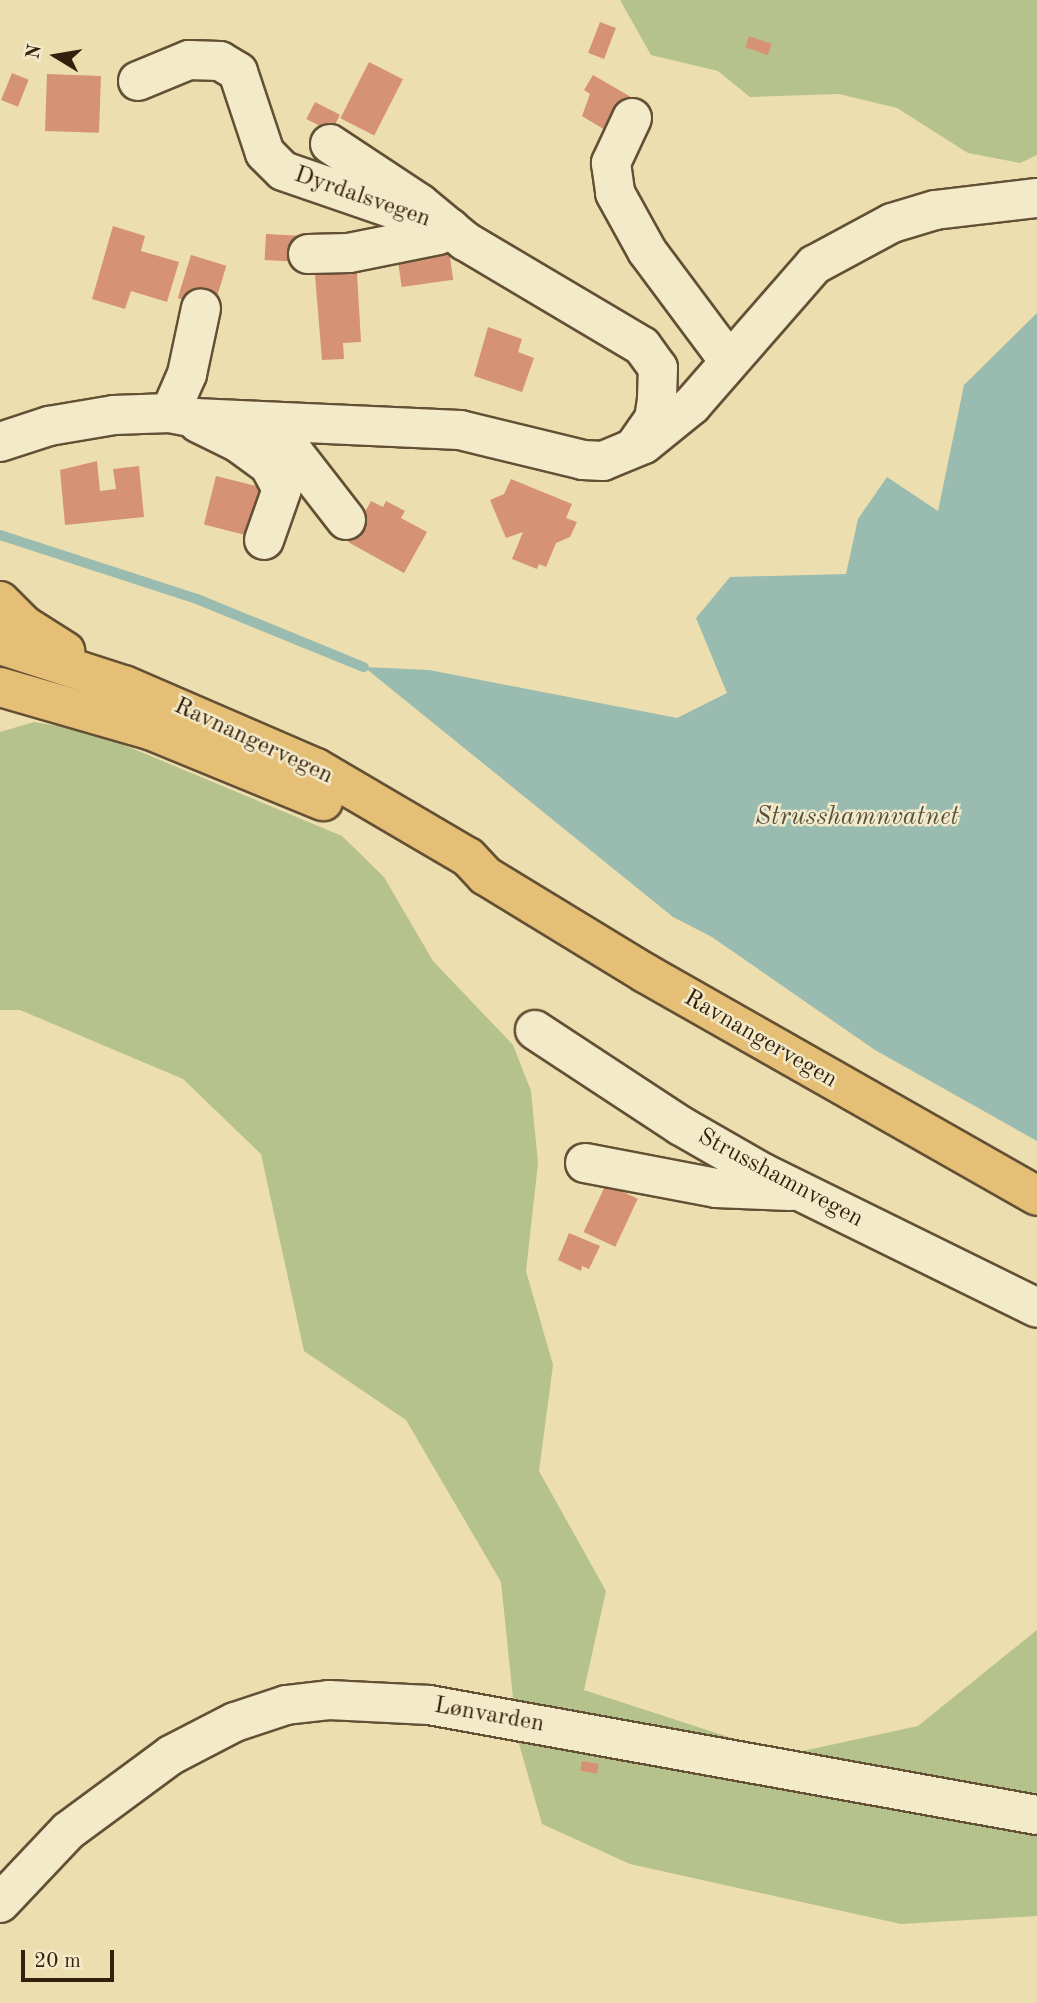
<!DOCTYPE html>
<meta charset="utf-8">
<style>
body{margin:0}
#map{position:relative;width:1037px;height:2003px;overflow:hidden;background:#ecdeae;font-family:"Old Standard TT",serif}
div>[style]{position:absolute}
.green>*{inset:0;background:#b6c28c}
.water>*{inset:0;background:#99bbb0}
.stream>*{height:10px;margin:-5px;padding:0 5px;transform-origin:5px;border-radius:5px;background:#99bbb0}
.building>*{inset:0;background:#d59275;transform-origin:0 0}
.roads{filter:drop-shadow(2px 0 #635035) drop-shadow(-2px 0 #635035) drop-shadow(0 2px #635035) drop-shadow(0 -2px #635035)}
.minor>*{height:38px;margin:-19px;padding:0 19px;transform-origin:19px;border-radius:19px;background:#f3eaca}
.major>*{height:38px;margin:-19px;padding:0 19px;transform-origin:19px;border-radius:19px;background:#e6bf77}
span{translate:-50% -50%;white-space:nowrap;text-align:center;line-height:1.15;-webkit-text-stroke:5px #f3eaca;paint-order:stroke}
.street-label{font-size:24px;color:#35200d}
.water-label{font-size:26px;color:#534e3e;font-style:italic}
.north{position:absolute;left:21px;top:21px;width:70px;height:70px;-webkit-text-stroke:5px #f3eaca;paint-order:stroke;rotate:281deg;font-size:19px;font-weight:700;line-height:28px;text-align:center;color:#35200d}
.north::after{content:'';display:block;margin:auto;width:24px;height:32px;background:#35200d;clip-path:polygon(50% 0,100% 100%,50% 72%,0 100%)}
.scale{position:absolute;left:21px;top:1950px;width:93px;height:32px;box-sizing:border-box;border:4px solid #35200d;border-top:0;padding-left:9px;font-size:21px;line-height:24px;white-space:nowrap;color:#35200d;-webkit-text-stroke:5px #f3eaca;paint-order:stroke}
</style>
<div id="map">
<div class="green">
<div style="clip-path:polygon(620px 0,1037px 0,1037px 155px,1020px 163px,968px 153px,897px 108px,839px 94px,750px 97px,718px 71px,651px 55px)"></div>
<div style="clip-path:polygon(34px 722px,93px 732px,342px 836px,384px 877px,433px 961px,513px 1045px,531px 1091px,538px 1163px,526px 1271px,553px 1365px,539px 1471px,606px 1591px,584px 1690px,784px 1755px,918px 1726px,1037px 1630px,1037px 1916px,901px 1924px,630px 1864px,542px 1824px,517px 1737px,501px 1582px,406px 1420px,304px 1351px,261px 1154px,183px 1079px,20px 1010px,0 1010px,0 732px)"></div>
</div>
<div class="water">
<div style="clip-path:polygon(1037px 313px,1037px 1141px,875px 1050px,712px 937px,673px 917px,364px 667px,429px 670px,677px 718px,727px 693px,696px 618px,730px 577px,846px 574px,858px 519px,887px 477px,938px 511px,964px 385px)"></div>
</div>
<div class="stream">
<div style="left:0;top:535px;width:207px;rotate:18deg"></div>
<div style="left:197px;top:599px;width:180px;rotate:22.2deg"></div>
</div>
<div class="building">
<div style="left:600px;top:22px;width:17px;height:33px;rotate:21deg"></div>
<div style="left:749px;top:36px;width:24px;height:12px;rotate:19deg"></div>
<div style="left:369px;top:62px;width:38px;height:63px;rotate:27deg"></div>
<div style="left:12px;top:73px;width:18px;height:29px;rotate:22deg"></div>
<div style="left:47px;top:74px;width:54px;height:57px;rotate:2deg"></div>
<div style="clip-path:polygon(593px 75px,631px 97px,610px 133px,582px 116px,590px 94px,584px 90px)"></div>
<div style="left:315px;top:102px;width:28px;height:19px;rotate:27deg"></div>
<div style="clip-path:polygon(113px 226px,145px 236px,141px 251px,179px 262px,167px 302px,131px 291px,125px 309px,92px 299px)"></div>
<div style="left:266px;top:234px;width:38px;height:26px;rotate:3deg"></div>
<div style="left:448px;top:243px;width:37px;height:52px;rotate:82deg"></div>
<div style="left:191px;top:255px;width:37px;height:45px;rotate:17deg"></div>
<div style="clip-path:polygon(357px 273px,361px 342px,343px 343px,344px 359px,322px 360px,315px 275px)"></div>
<div style="clip-path:polygon(488px 327px,522px 339px,518px 352px,534px 358px,522px 392px,474px 376px)"></div>
<div style="clip-path:polygon(97px 461px,100px 491px,116px 489px,113px 469px,139px 466px,144px 517px,65px 525px,60px 470px)"></div>
<div style="left:216px;top:476px;width:46px;height:50px;rotate:14deg"></div>
<div style="clip-path:polygon(511px 479px,572px 504px,566px 518px,577px 522px,570px 537px,556px 543px,546px 567px,539px 564px,537px 569px,512px 559px,523px 532px,506px 538px,490px 500px,504px 494px)"></div>
<div style="clip-path:polygon(371px 501px,383px 507px,386px 501px,405px 511px,401px 518px,427px 532px,404px 573px,348px 542px)"></div>
<div style="left:606px;top:1184px;width:35px;height:53px;rotate:25deg"></div>
<div style="clip-path:polygon(569px 1233px,600px 1246px,589px 1269px,582px 1266px,581px 1271px,558px 1260px)"></div>
<div style="left:582px;top:1761px;width:17px;height:10px;rotate:10deg"></div>
</div>
<div class="roads">
<div class="minor">
<div style="left:138px;top:81px;width:55px;rotate:-22.4deg"></div>
<div style="left:189px;top:60px;width:31px;rotate:2deg"></div>
<div style="left:220px;top:61px;width:21px;rotate:31deg"></div>
<div style="left:238px;top:72px;width:85px;rotate:71.6deg"></div>
<div style="left:265px;top:153px;width:25px;rotate:45deg"></div>
<div style="left:283px;top:171px;width:132px;rotate:19deg"></div>
<div style="left:632px;top:118px;width:50px;rotate:115deg"></div>
<div style="left:611px;top:163px;width:30px;rotate:82deg"></div>
<div style="left:615px;top:193px;width:66px;rotate:61.1deg"></div>
<div style="left:647px;top:251px;width:137px;rotate:53.3deg"></div>
<div style="left:330px;top:144px;width:107px;rotate:33.5deg"></div>
<div style="left:419px;top:203px;width:60px;rotate:39.6deg"></div>
<div style="left:465px;top:241px;width:206px;rotate:30.7deg"></div>
<div style="left:642px;top:346px;width:27px;rotate:54deg"></div>
<div style="left:658px;top:368px;width:32px;rotate:92deg"></div>
<div style="left:657px;top:400px;width:19px;rotate:99deg"></div>
<div style="left:654px;top:419px;width:32px;rotate:125deg"></div>
<div style="left:308px;top:254px;width:41px;rotate:-1.4deg"></div>
<div style="left:349px;top:253px;width:91px;rotate:-11.4deg"></div>
<div style="left:438px;top:235px;width:14px;rotate:-30deg"></div>
<div style="left:170px;top:413px;width:43px;rotate:-66.4deg"></div>
<div style="left:187px;top:374px;width:67px;rotate:-78deg"></div>
<div style="left:270px;top:422px;width:124px;rotate:52.2deg"></div>
<div style="left:198px;top:423px;width:43px;rotate:26deg"></div>
<div style="left:237px;top:442px;width:39px;rotate:36deg"></div>
<div style="left:269px;top:465px;width:27px;rotate:62deg"></div>
<div style="left:282px;top:489px;width:54px;rotate:109.4deg"></div>
<div style="left:0;top:442px;width:52px;rotate:-18.1deg"></div>
<div style="left:49px;top:426px;width:66px;rotate:-9.6deg"></div>
<div style="left:114px;top:415px;width:56px;rotate:-2deg"></div>
<div style="left:170px;top:413px;width:25px;rotate:11deg"></div>
<div style="left:195px;top:418px;width:265px;rotate:2.6deg"></div>
<div style="left:460px;top:430px;width:127px;rotate:13.7deg"></div>
<div style="left:583px;top:460px;width:20px;rotate:3deg"></div>
<div style="left:603px;top:461px;width:44px;rotate:-22.5deg"></div>
<div style="left:644px;top:444px;width:62px;rotate:-39.1deg"></div>
<div style="left:692px;top:405px;width:186px;rotate:-48.9deg"></div>
<div style="left:814px;top:265px;width:89px;rotate:-28.3deg"></div>
<div style="left:892px;top:223px;width:45px;rotate:-16.8deg"></div>
<div style="left:935px;top:210px;width:103px;rotate:-6.7deg"></div>
<div style="left:535px;top:1030px;width:175px;rotate:33.3deg"></div>
<div style="left:681px;top:1126px;width:95px;rotate:29.8deg"></div>
<div style="left:763px;top:1173px;width:305px;rotate:26.2deg"></div>
<div style="left:585px;top:1163px;width:133px;rotate:10.8deg"></div>
<div style="left:716px;top:1188px;width:74px;rotate:2.3deg"></div>
<div style="left:0;top:1903px;width:99px;rotate:-46.6deg"></div>
<div style="left:68px;top:1831px;width:128px;rotate:-36.4deg"></div>
<div style="left:171px;top:1755px;width:72px;rotate:-27.3deg"></div>
<div style="left:235px;top:1722px;width:54px;rotate:-18.4deg"></div>
<div style="left:286px;top:1705px;width:43px;rotate:-6.6deg"></div>
<div style="left:329px;top:1700px;width:100px;rotate:2.9deg"></div>
<div style="left:429px;top:1705px;width:618px;rotate:10.26deg"></div>
</div>
<div class="major">
<div style="left:0;top:601px;width:34px;rotate:45deg"></div>
<div style="left:24px;top:625px;width:49px;rotate:32.4deg"></div>
<div style="left:0;top:645px;width:130px;rotate:17.9deg"></div>
<div style="left:124px;top:685px;width:209px;rotate:23.4deg"></div>
<div style="left:316px;top:768px;width:176px;rotate:30.4deg"></div>
<div style="left:468px;top:857px;width:26px;rotate:47deg"></div>
<div style="left:486px;top:876px;width:186px;rotate:31.4deg"></div>
<div style="left:645px;top:973px;width:451px;rotate:29.6deg"></div>
<div style="left:0;top:687px;width:158px;rotate:16.1deg"></div>
<div style="left:152px;top:731px;width:185px;rotate:22.3deg"></div>
</div>
</div>
<div class="street-label">
<span style="left:362px;top:198px;rotate:19deg">Dyrdalsvegen</span>
<span style="left:253px;top:742px;rotate:25deg">Ravnangervegen</span>
<span style="left:760px;top:1040px;rotate:30deg">Ravnangervegen</span>
<span style="left:780px;top:1179px;rotate:28deg">Strusshamnvegen</span>
<span style="left:489px;top:1716px;rotate:10deg">Lønvarden</span>
</div>
<div class="water-label">
<span style="left:857px;top:818px">Strusshamnvatnet</span>
</div>
<div class="north">N</div>
<div class="scale">20 m</div>
</div>
